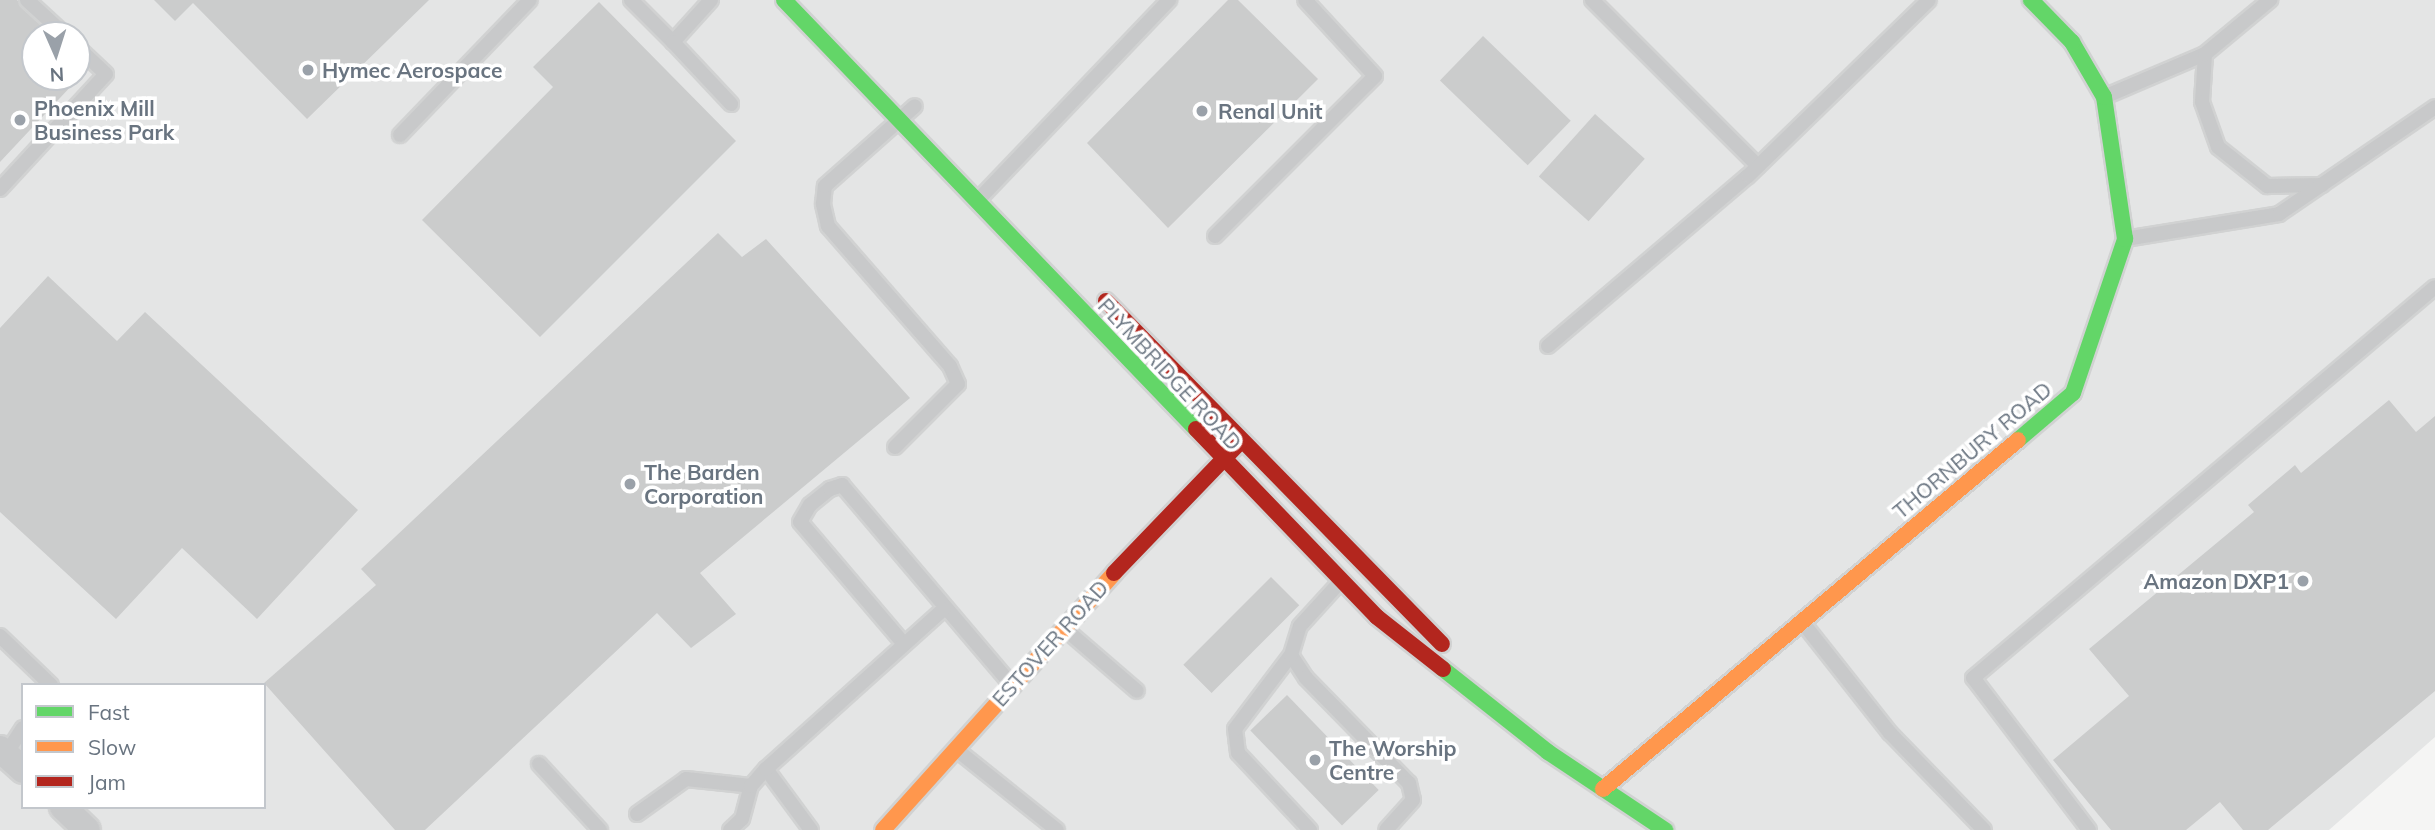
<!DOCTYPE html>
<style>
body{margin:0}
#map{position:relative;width:2435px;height:830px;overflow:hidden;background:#f5f5f4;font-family:Mulish,sans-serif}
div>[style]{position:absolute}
.built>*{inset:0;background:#e4e5e5}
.building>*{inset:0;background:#cbcccc;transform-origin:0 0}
.roads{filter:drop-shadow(2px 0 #d1d2d2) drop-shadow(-2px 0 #d1d2d2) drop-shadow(0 2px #d1d2d2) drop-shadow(0 -2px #d1d2d2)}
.lane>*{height:14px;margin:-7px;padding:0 7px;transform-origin:7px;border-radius:7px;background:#c8c9ca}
.street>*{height:26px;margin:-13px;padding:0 13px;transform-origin:13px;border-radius:13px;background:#c8c9ca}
.fast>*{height:16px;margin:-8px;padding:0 8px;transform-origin:8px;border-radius:8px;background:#63d668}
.slow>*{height:16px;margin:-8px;padding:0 8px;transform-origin:8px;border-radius:8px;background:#ff974d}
.jam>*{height:16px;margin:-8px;padding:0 8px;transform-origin:8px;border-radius:8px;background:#b3261e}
.dots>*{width:19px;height:19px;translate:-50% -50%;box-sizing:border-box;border:4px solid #fff;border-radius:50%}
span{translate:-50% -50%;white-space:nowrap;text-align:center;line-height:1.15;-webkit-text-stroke:7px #fff;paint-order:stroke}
.poi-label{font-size:21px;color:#697480;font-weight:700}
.left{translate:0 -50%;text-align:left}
.right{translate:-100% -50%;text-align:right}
.street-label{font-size:21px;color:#697480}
.legend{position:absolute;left:21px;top:683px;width:245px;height:126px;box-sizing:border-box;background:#fff;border:2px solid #c3c7cc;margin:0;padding:9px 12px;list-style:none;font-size:21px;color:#697480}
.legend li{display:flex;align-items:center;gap:14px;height:35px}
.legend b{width:35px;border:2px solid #c3c7cc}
.north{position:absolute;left:21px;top:21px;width:70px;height:70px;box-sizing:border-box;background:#fff;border:2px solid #c3c7cc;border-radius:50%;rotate:177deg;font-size:19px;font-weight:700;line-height:28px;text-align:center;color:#697480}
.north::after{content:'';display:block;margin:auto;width:24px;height:32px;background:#9aa1a9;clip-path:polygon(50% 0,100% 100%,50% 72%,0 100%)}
</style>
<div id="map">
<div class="built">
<div style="clip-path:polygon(evenodd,0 0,2435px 0,2435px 737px,2329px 830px,0 830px,0 0,35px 35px,77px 35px,77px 77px,35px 77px,35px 35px,0 0,23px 685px,264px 685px,264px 807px,23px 807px,23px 685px)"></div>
</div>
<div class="building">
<div style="clip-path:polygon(0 0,17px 0,55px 35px,35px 35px,35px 77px,77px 77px,77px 55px,89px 67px,0 162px)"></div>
<div style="clip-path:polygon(154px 0,429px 0,307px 119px,193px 3px,175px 21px)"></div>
<div style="clip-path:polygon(1228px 0,1238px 0,1318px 79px,1168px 228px,1087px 143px)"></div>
<div style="clip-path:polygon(599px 2px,736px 141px,540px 337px,422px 220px,553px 87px,533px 67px)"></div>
<div style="left:1483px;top:36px;width:122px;height:62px;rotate:44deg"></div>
<div style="left:1595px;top:114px;width:67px;height:84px;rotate:42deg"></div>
<div style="clip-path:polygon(718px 233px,742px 257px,766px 239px,910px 398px,700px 573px,736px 614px,691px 648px,657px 613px,425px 830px,395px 830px,264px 683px,376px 585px,361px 569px)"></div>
<div style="clip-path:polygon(48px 276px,117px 341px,145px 312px,358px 510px,257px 619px,182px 548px,116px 619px,0 512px,0 328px)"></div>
<div style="clip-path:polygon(2389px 400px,2416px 432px,2435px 416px,2435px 691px,2268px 830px,2243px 830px,2220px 802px,2186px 830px,2111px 830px,2053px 760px,2129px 696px,2089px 649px,2254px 512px,2248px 505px,2295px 465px,2301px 473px)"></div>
<div style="left:1271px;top:577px;width:40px;height:124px;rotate:45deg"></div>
<div style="left:1287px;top:695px;width:132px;height:51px;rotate:46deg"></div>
</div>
<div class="roads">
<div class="lane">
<div style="left:27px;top:0;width:52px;rotate:42.6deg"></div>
<div style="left:631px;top:0;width:59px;rotate:45deg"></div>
<div style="left:711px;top:0;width:57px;rotate:132.1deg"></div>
<div style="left:673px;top:42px;width:85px;rotate:46.9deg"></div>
<div style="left:1592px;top:0;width:235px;rotate:45deg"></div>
<div style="left:2205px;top:54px;width:48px;rotate:93.6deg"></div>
<div style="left:2202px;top:102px;width:48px;rotate:70.4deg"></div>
<div style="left:2218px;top:147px;width:63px;rotate:38.5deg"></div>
<div style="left:2267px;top:186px;width:55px;rotate:-1deg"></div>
<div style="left:2104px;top:97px;width:110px;rotate:-23.1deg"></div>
<div style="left:2205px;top:54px;width:85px;rotate:-39.7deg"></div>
<div style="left:400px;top:135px;width:187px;rotate:-46.1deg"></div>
<div style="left:0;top:189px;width:156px;rotate:-47.3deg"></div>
<div style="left:106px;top:74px;width:40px;rotate:-137deg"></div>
<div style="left:978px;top:200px;width:277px;rotate:-46.3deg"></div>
<div style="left:1215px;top:236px;width:226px;rotate:-45deg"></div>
<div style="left:1375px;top:76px;width:103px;rotate:-132.6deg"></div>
<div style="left:2125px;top:239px;width:156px;rotate:-9.2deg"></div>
<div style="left:2279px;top:214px;width:189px;rotate:-34.4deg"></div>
<div style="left:1548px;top:346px;width:262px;rotate:-40.4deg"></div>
<div style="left:1748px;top:176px;width:252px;rotate:-44.2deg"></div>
<div style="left:895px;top:447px;width:89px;rotate:-45deg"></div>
<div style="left:958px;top:384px;width:20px;rotate:-114deg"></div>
<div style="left:950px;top:366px;width:186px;rotate:-131.1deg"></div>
<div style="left:828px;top:226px;width:23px;rotate:-103deg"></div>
<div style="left:823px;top:204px;width:18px;rotate:-84deg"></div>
<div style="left:825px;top:186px;width:120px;rotate:-41.6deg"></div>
<div style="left:1803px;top:623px;width:140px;rotate:51.7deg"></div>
<div style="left:1890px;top:733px;width:135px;rotate:45.9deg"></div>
<div style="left:1064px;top:628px;width:96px;rotate:40.8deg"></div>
<div style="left:0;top:636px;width:71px;rotate:43.9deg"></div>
<div style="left:904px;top:644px;width:160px;rotate:-130.4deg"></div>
<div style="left:800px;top:522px;width:20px;rotate:-60deg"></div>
<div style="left:810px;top:505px;width:26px;rotate:-39deg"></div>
<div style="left:830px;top:489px;width:13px;rotate:-18deg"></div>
<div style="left:842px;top:485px;width:261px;rotate:49.7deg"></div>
<div style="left:1291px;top:655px;width:27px;rotate:57deg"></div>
<div style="left:1306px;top:678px;width:147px;rotate:45.6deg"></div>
<div style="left:1409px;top:783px;width:17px;rotate:77deg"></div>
<div style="left:1413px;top:800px;width:40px;rotate:132deg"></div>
<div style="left:957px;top:750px;width:128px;rotate:38.7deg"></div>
<div style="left:6px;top:754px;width:31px;rotate:-57deg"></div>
<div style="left:539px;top:764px;width:90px;rotate:47.3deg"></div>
<div style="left:766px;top:769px;width:76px;rotate:53.6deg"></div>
<div style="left:637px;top:814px;width:60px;rotate:-35.5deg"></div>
<div style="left:686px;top:779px;width:65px;rotate:6.1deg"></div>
<div style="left:730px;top:830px;width:16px;rotate:-43deg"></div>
<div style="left:742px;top:819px;width:34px;rotate:-75deg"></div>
<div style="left:751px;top:786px;width:23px;rotate:-49deg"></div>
<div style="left:766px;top:769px;width:239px;rotate:-42deg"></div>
<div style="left:1310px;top:830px;width:105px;rotate:-133.1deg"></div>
<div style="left:1238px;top:753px;width:24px;rotate:-97deg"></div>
<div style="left:1235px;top:729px;width:93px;rotate:-52.9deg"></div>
<div style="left:1291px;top:655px;width:30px;rotate:-73deg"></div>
<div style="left:1300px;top:626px;width:59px;rotate:-47.7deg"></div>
<div style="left:2089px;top:830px;width:191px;rotate:-127.3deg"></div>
<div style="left:1973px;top:678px;width:605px;rotate:-40.24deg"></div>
</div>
<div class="street">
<div style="left:0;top:749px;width:31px;rotate:42deg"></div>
<div style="left:63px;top:807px;width:33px;rotate:44deg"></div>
</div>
<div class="fast">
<div style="left:784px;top:0;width:595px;rotate:46.16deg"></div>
<div style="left:2018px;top:440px;width:72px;rotate:-40.5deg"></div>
<div style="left:2073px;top:393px;width:163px;rotate:-71.3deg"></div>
<div style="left:2125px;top:239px;width:144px;rotate:-98.4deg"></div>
<div style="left:2104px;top:97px;width:64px;rotate:-120.2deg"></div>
<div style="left:2072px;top:42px;width:59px;rotate:-134.3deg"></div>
<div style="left:1443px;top:669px;width:134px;rotate:38.3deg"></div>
<div style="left:1548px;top:752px;width:141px;rotate:33.7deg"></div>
</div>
<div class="slow">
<div style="left:1603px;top:789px;width:542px;rotate:-40.06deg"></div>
<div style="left:883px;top:830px;width:346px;rotate:-48deg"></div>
</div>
<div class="jam">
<div style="left:1106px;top:301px;width:480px;rotate:45.6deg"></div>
<div style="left:1196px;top:429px;width:261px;rotate:46.1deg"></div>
<div style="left:1377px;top:617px;width:84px;rotate:38.2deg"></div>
<div style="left:1114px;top:573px;width:182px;rotate:-46.1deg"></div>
</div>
</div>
<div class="dots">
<div style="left:308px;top:70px;background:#9aa1a9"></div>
<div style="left:1202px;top:111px;background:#9aa1a9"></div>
<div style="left:20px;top:120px;background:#9aa1a9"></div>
<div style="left:630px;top:484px;background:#9aa1a9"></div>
<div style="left:2303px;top:581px;background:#9aa1a9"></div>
<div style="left:1315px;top:760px;background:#9aa1a9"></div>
</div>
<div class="poi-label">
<span class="left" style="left:322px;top:70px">Hymec Aerospace</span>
<span class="left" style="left:34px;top:120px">Phoenix Mill<br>Business Park</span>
<span class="left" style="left:1218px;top:111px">Renal Unit</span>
<span class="left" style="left:644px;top:484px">The Barden<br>Corporation</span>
<span class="right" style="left:2289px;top:581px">Amazon DXP1</span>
<span class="left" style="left:1329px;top:760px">The Worship<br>Centre</span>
</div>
<div class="street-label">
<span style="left:1170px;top:374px;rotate:47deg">PLYMBRIDGE ROAD</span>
<span style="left:1972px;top:450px;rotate:-40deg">THORNBURY ROAD</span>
<span style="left:1050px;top:643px;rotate:-48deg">ESTOVER ROAD</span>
</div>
<ul class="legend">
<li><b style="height:9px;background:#63d668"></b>Fast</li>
<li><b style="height:9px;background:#ff974d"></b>Slow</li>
<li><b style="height:9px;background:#b3261e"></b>Jam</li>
</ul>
<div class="north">N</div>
</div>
